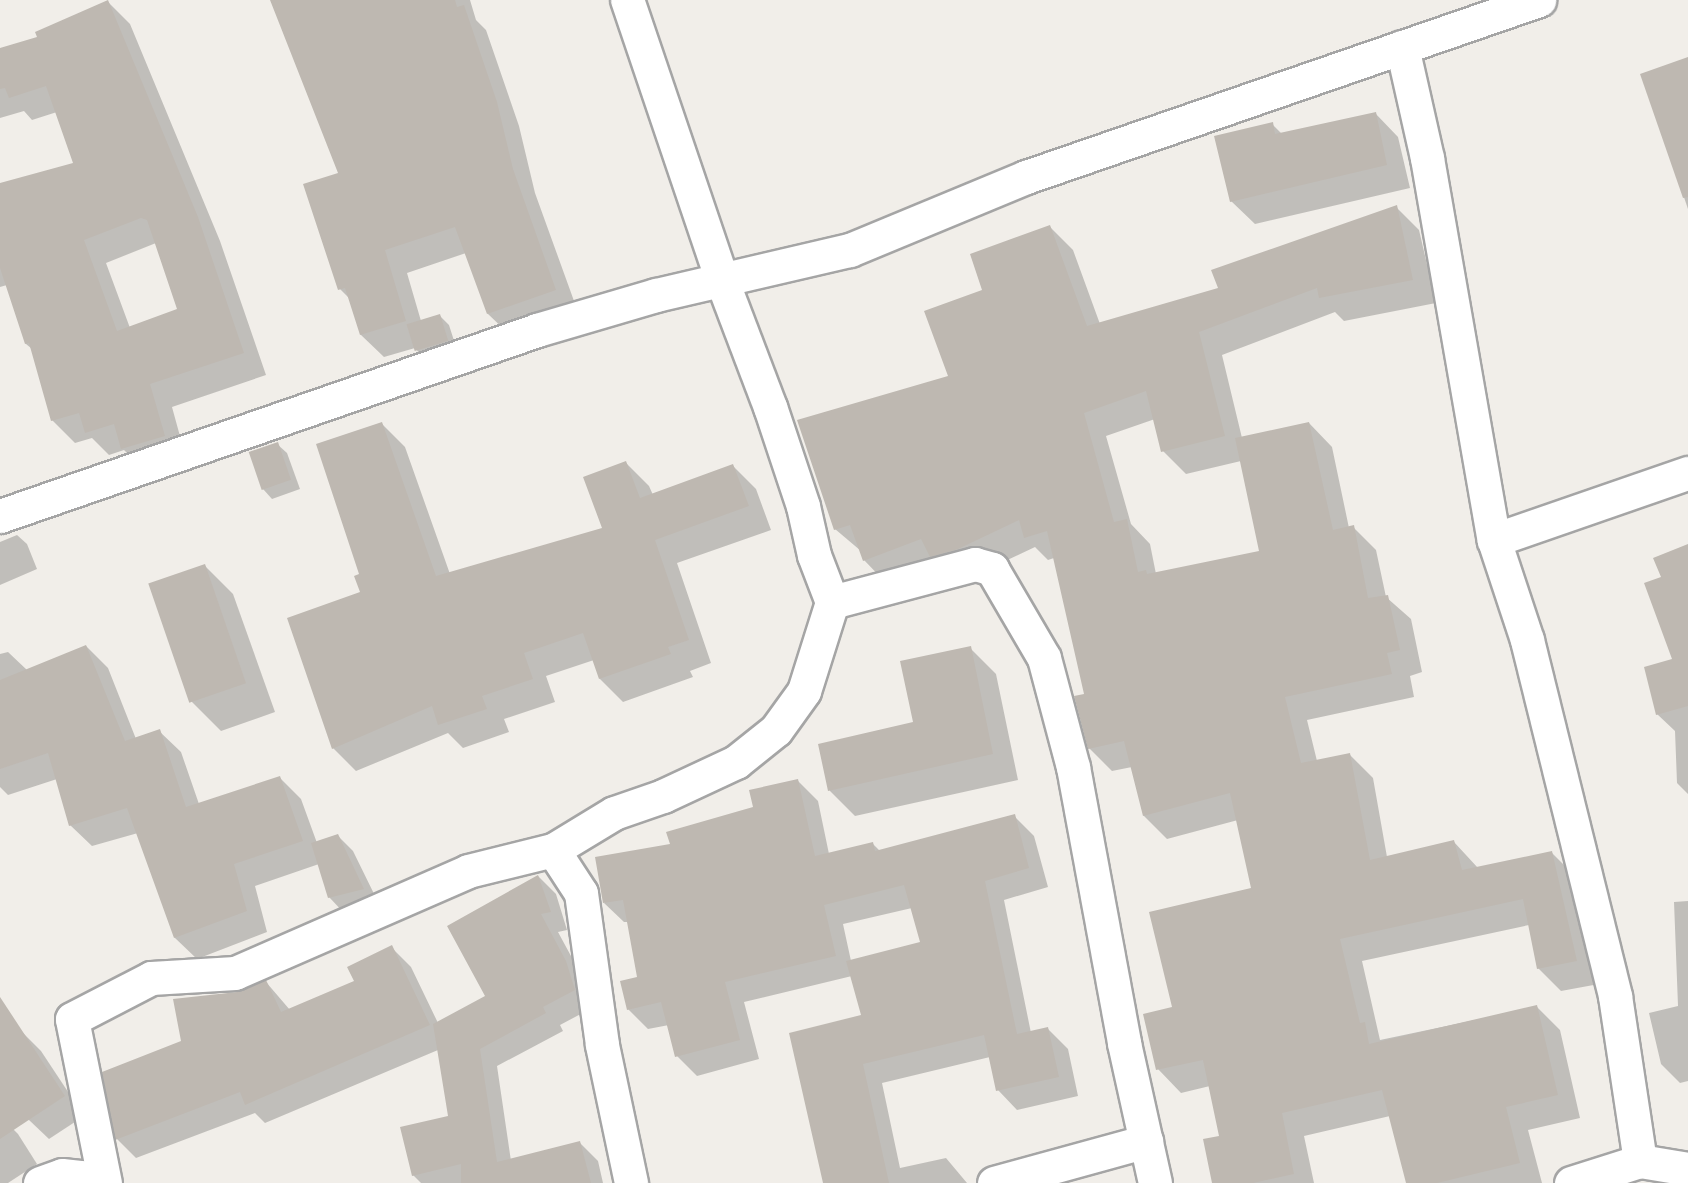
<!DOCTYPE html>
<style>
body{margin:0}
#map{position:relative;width:1688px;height:1183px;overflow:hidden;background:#f1eee9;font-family:"Public Sans",sans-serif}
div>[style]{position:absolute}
.shadow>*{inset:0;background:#0003}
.building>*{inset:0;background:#beb8b1;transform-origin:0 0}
.roads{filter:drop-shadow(2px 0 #a5a5a5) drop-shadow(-2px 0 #a5a5a5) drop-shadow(0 2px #a5a5a5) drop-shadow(0 -2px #a5a5a5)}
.minor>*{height:33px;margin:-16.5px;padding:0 16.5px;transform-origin:16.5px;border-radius:16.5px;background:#fff}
span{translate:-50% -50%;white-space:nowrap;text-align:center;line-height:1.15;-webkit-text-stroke:4.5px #fff;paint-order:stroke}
</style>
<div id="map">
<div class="shadow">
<div style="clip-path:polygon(291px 0,470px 0,476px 20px,486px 30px,519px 126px,535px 193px,578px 312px,511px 336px,488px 314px,466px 253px,407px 273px,421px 321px,440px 316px,449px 325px,457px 350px,426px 361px,415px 348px,384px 357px,361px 335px,350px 299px,340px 289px,340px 174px)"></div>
<div style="clip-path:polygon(evenodd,108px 2px,130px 24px,220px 241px,266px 375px,172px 407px,186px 458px,145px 471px,124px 450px,109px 455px,92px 438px,75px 443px,52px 420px,32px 349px,26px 344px,7px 285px,0 287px,0 184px,75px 164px,57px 112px,32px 120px,24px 111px,0 118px,0 51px,39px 38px,108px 2px,156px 243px,179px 310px,130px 328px,106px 263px,156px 243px)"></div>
<div style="clip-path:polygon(1688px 59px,1688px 209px,1642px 75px)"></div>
<div style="clip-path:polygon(1375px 113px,1398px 137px,1410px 188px,1255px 224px,1231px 201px,1272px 124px,1282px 134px)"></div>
<div style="clip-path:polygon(evenodd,1396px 207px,1419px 230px,1436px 303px,1344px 321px,1335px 312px,1222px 355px,1242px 438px,1309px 423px,1332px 447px,1349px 528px,1353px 527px,1376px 550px,1386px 597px,1411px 619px,1422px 672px,1410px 676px,1414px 697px,1307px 720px,1317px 761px,1350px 755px,1373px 778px,1387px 857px,1454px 842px,1478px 868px,1551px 852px,1575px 876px,1599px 984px,1561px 991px,1538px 968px,1529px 925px,1362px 961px,1380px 1040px,1537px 1007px,1560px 1030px,1580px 1118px,1528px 1130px,1542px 1183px,1407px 1183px,1390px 1116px,1304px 1136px,1314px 1183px,1214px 1183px,1221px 1137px,1210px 1086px,1181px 1093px,1158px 1069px,1174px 1008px,1253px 889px,1238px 820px,1167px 839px,1144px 816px,1132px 767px,1112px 771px,1089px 748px,1086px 695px,1054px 558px,1048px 560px,1035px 547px,982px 572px,887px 584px,864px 560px,861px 551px,835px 529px,950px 377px,984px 291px,1050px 227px,1073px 250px,1100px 324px,1220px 289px,1396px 207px,1155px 419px,1163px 451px,1186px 474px,1241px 461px,1261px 552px,1156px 574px,1150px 544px,1131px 524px,1106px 436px,1155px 419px)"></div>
<div style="clip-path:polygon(382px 424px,405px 447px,450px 574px,604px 529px,626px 463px,649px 486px,653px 495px,733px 466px,756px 489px,771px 530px,677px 563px,711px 663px,690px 671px,693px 677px,623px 702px,600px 679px,594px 660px,546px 676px,555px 702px,504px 719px,509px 732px,463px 748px,448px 733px,356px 771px,333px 748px,362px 593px,361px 575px)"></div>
<div style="clip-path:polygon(277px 444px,287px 453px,300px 489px,272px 499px,263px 489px)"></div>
<div style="clip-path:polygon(17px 535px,27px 544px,37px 569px,0 585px,0 542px)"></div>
<div style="clip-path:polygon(1688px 546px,1688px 794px,1677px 783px,1675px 731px,1657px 714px,1674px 660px,1663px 577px)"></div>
<div style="clip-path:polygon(204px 565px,233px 594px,275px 712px,221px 731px,192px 702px)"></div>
<div style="clip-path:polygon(86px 646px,108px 668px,136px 739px,159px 731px,181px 752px,199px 804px,280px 778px,301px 799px,317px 843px,337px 835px,353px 851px,379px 904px,344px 913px,329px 897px,319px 864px,255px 886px,267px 932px,197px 959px,175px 938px,138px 833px,92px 846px,70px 825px,57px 779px,8px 795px,0 787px,0 654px,8px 652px,27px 670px)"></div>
<div style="clip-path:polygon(970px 648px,996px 674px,1018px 780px,855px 816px,830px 791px,820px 745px,915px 723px)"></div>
<div style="clip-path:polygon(evenodd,798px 781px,818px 801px,829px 854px,873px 844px,880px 851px,1014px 816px,1034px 836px,1048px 887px,1004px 900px,1031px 1033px,1048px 1029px,1068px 1049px,1078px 1096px,1017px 1110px,998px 1090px,990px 1057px,882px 1083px,900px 1168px,946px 1158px,967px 1183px,825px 1183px,862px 1016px,852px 976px,744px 1002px,759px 1059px,697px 1076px,677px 1056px,669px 1025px,648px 1029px,628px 1009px,639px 978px,629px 922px,624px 922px,604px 903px,672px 845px,755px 808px,798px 781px,912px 908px,922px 944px,851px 961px,843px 924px,912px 908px)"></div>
<div style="clip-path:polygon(538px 876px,556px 894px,567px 930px,558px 932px,584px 980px,592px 1008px,560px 1025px,563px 1031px,497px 1066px,511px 1161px,580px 1143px,598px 1161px,603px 1183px,421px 1183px,413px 1175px,449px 1117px,438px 1050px,265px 1123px,255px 1113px,136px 1158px,117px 1139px,183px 1042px,237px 993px,266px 982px,290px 1010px,356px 982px,391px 947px,411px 967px,438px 1023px,487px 997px)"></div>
<div style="clip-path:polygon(1688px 901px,1688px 1081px,1680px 1083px,1661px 1064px,1649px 1013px,1678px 1006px,1674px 902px)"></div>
<div style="clip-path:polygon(21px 1031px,41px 1051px,84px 1116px,49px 1139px,29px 1120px,0 1076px,0 1038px)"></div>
<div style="clip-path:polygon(0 1116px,18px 1134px,37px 1164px,8px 1183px,0 1183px)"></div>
</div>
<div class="building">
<div style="clip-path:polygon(evenodd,108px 0,198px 217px,244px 353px,150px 384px,165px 436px,121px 449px,114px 424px,85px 433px,79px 413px,51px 421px,29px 343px,25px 344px,0 268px,0 183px,73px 163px,46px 86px,9px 98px,5px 88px,0 89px,0 48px,37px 37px,35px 32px,108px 0,141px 218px,147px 220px,177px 309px,117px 331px,84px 240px,141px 218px)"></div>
<div style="clip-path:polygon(270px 0,455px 0,457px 7px,464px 5px,497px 102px,513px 169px,556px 290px,487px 314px,455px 227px,385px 250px,406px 321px,360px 335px,345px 288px,338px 290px,303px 184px,338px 173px)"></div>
<div style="clip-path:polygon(1688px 57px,1688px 197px,1683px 198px,1640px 74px)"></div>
<div style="clip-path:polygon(1376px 112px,1387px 165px,1230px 202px,1214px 136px,1273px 122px,1275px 134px)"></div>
<div style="clip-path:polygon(1397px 205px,1413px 280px,1319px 298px,1317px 288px,1199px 332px,1225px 436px,1161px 452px,1146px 391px,1084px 413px,1114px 522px,1127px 519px,1138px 572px,1146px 570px,1147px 574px,1259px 551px,1235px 438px,1309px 422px,1333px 530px,1354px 525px,1368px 598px,1388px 595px,1400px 650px,1387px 653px,1392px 674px,1285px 697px,1301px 763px,1350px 753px,1370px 860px,1454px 840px,1462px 870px,1552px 851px,1577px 961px,1537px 969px,1523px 899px,1340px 939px,1360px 1023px,1365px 1022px,1369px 1044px,1537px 1005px,1558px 1095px,1506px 1107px,1520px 1163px,1437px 1183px,1406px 1183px,1382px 1090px,1282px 1113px,1294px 1174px,1253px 1183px,1212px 1183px,1203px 1139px,1219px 1136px,1203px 1060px,1156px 1070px,1143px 1014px,1172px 1007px,1149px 912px,1251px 888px,1230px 793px,1143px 816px,1124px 741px,1088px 749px,1074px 696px,1084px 694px,1047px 531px,1024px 538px,1019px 520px,958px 549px,930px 557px,921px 539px,863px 561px,850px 525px,834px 530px,797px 420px,948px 376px,924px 311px,982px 290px,970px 254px,1050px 225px,1087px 326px,1218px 288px,1211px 270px)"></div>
<div style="left:440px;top:314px;width:28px;height:35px;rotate:73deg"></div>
<div style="clip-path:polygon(382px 422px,436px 576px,602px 528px,583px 477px,626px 461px,640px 498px,733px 464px,749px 506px,655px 540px,689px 640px,668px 647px,671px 654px,599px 679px,583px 633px,524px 653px,533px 679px,482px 696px,487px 709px,438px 725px,432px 706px,332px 749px,287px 618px,360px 592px,354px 576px,359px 574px,316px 444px)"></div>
<div style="left:278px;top:442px;width:40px;height:31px;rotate:71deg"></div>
<div style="clip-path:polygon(1688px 544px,1688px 706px,1656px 715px,1644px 667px,1672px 659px,1644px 583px,1661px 577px,1653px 558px)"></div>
<div style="left:205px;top:564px;width:126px;height:60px;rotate:71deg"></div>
<div style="clip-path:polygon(86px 645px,125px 741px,160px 729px,186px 807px,280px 776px,303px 841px,234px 864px,247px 911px,174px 938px,127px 808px,69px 826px,48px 753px,0 769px,0 680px)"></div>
<div style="clip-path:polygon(971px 646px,993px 754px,828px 791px,818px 744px,913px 722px,900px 661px)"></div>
<div style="clip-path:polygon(798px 779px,815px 856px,873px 842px,875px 851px,1015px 814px,1029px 868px,985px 881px,1017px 1034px,1048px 1027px,1059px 1077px,996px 1091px,984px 1035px,863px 1064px,889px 1183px,823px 1183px,789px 1033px,861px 1015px,846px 961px,920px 942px,904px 885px,824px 905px,836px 956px,725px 982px,740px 1040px,675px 1057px,661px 1002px,627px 1010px,620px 981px,637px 977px,623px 900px,603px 903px,595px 857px,670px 844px,666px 832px,753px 807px,749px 790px)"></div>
<div style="clip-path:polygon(338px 834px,364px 889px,328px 898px,311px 843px)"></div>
<div style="clip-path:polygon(538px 875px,551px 912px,541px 914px,566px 961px,575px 990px,543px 1007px,546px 1013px,480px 1049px,497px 1162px,580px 1141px,591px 1183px,461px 1183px,461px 1164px,412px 1176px,400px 1127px,448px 1116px,433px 1024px,485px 996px,447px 926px)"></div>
<div style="clip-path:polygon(392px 945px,430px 1025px,245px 1105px,240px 1092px,115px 1140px,102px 1072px,181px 1041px,173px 999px,237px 992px,266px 980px,281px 1012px,354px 981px,347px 967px)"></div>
<div style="clip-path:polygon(0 997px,65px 1096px,0 1139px)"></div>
</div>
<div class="roads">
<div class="minor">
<div style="left:1402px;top:47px;width:114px;rotate:77.3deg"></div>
<div style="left:1427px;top:158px;width:388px;rotate:80.1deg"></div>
<div style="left:1494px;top:540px;width:105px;rotate:71.7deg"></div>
<div style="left:1527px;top:640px;width:367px;rotate:76.1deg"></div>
<div style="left:1615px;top:996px;width:167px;rotate:81.4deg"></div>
<div style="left:0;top:516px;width:568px;rotate:-19.1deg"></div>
<div style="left:537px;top:330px;width:124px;rotate:-16.4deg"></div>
<div style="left:656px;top:295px;width:199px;rotate:-13.1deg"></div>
<div style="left:850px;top:250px;width:191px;rotate:-22.5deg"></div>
<div style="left:1026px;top:177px;width:543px;rotate:-19.04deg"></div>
<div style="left:1494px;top:540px;width:205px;rotate:-19.1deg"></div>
<div style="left:832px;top:602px;width:148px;rotate:-14.9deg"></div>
<div style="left:975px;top:564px;width:18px;rotate:16deg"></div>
<div style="left:992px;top:569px;width:103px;rotate:59.7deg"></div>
<div style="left:1044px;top:658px;width:113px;rotate:75.1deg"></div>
<div style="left:1073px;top:767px;width:281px;rotate:79.5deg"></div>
<div style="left:1124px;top:1043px;width:143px;rotate:77.5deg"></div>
<div style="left:553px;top:850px;width:51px;rotate:56.9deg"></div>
<div style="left:581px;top:893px;width:153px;rotate:82.1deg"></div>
<div style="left:602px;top:1045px;width:141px;rotate:78.1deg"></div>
<div style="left:40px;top:1183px;width:23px;rotate:-20deg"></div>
<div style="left:62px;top:1175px;width:18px;rotate:6deg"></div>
<div style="left:80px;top:1177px;width:8px;rotate:50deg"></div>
<div style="left:105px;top:1183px;width:167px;rotate:-101.4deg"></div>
<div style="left:72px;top:1019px;width:89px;rotate:-27.4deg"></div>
<div style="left:151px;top:978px;width:84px;rotate:-3.4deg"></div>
<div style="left:235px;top:973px;width:254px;rotate:-23.6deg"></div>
<div style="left:468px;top:871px;width:88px;rotate:-13.9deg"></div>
<div style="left:553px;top:850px;width:71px;rotate:-31.2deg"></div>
<div style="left:614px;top:813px;width:52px;rotate:-19.1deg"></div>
<div style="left:663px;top:796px;width:81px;rotate:-25deg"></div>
<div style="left:736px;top:762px;width:51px;rotate:-38.7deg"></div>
<div style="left:776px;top:730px;width:48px;rotate:-54.3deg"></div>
<div style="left:804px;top:691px;width:93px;rotate:-72.5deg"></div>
<div style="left:832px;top:602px;width:50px;rotate:-111deg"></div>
<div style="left:814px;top:555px;width:50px;rotate:-102.7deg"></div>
<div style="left:803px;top:506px;width:104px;rotate:-108.4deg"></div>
<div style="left:770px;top:407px;width:133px;rotate:-110.8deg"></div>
<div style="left:723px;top:283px;width:299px;rotate:-108.7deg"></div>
<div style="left:994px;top:1183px;width:158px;rotate:-15.4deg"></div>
<div style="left:1571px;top:1183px;width:72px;rotate:-17.7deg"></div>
<div style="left:1640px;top:1161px;width:49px;rotate:9.5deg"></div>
</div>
</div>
</div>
